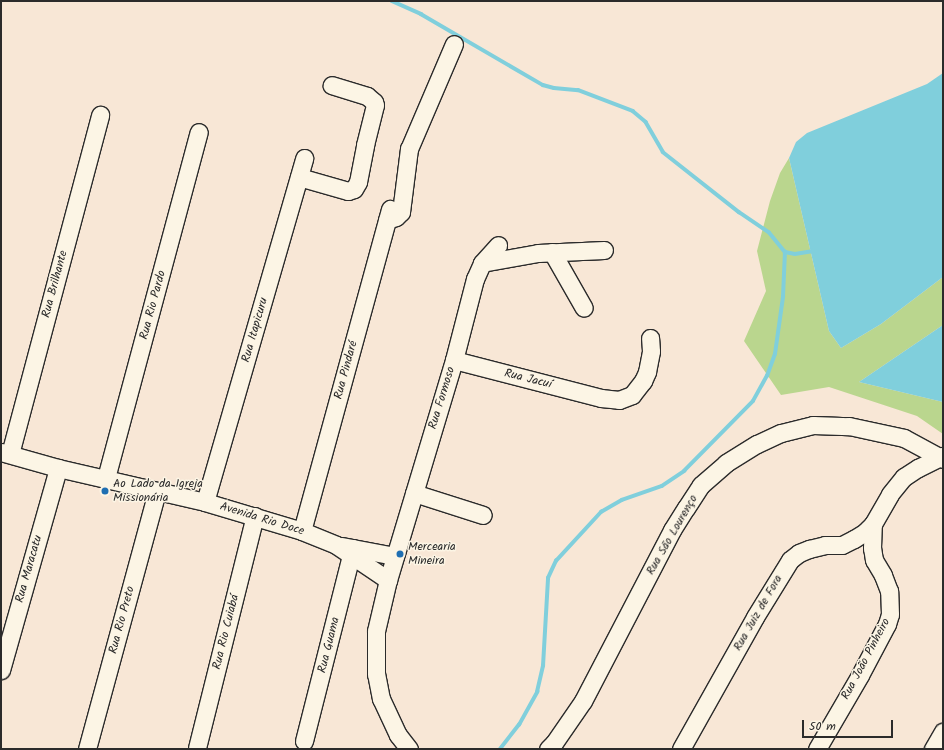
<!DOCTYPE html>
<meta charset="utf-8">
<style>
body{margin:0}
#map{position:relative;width:944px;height:750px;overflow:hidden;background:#f8e7d6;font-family:Kalam,sans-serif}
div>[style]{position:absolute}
.green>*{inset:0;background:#bad68e}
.water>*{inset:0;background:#80cfdc}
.stream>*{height:3.5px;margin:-1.75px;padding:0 1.75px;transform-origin:1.75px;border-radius:1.75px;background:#80cfdc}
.roads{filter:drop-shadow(1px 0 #2b2b2b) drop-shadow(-1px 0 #2b2b2b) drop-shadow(0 1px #2b2b2b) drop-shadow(0 -1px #2b2b2b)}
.minor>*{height:17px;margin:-8.5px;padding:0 8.5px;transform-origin:8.5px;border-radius:8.5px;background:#fcf5e5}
.dots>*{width:11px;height:11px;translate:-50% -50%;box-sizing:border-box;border:2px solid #fcf5e5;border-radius:50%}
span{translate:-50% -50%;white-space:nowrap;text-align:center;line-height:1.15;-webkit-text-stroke:3px #fcf5e5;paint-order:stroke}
.street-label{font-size:12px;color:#2b2b2b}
.poi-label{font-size:12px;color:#2b2b2b}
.left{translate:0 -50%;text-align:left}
.frame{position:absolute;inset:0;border:2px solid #2b2b2b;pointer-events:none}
.scale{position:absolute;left:802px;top:720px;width:91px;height:18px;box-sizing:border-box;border:2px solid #2b2b2b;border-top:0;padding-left:5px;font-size:12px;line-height:14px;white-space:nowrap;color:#2b2b2b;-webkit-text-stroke:3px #fcf5e5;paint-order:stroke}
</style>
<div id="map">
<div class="green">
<div style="clip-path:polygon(789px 158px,829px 331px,841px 348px,881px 324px,943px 277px,943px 325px,859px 382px,943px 402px,943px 434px,917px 416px,829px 387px,781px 395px,744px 341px,766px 291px,757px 251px,770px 201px,780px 173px)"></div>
</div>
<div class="water">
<div style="clip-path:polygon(943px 73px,943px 277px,881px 324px,841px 348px,829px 331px,789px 158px,796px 142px,807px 133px,927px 84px)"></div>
<div style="clip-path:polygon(943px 325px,943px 402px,859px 382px)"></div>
</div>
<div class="stream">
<div style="left:392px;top:1px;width:32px;rotate:24deg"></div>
<div style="left:421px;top:14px;width:141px;rotate:30.2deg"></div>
<div style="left:543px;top:85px;width:11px;rotate:15deg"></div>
<div style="left:554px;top:88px;width:24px;rotate:5deg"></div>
<div style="left:578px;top:90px;width:59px;rotate:20.9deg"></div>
<div style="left:633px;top:111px;width:17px;rotate:40deg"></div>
<div style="left:646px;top:122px;width:34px;rotate:60deg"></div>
<div style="left:663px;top:152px;width:97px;rotate:38.3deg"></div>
<div style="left:739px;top:212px;width:36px;rotate:34deg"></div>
<div style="left:769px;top:232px;width:26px;rotate:51deg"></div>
<div style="left:785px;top:252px;width:10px;rotate:11deg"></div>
<div style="left:795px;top:254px;width:20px;rotate:-9deg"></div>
<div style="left:500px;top:749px;width:31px;rotate:-52deg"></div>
<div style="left:519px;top:725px;width:38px;rotate:-61deg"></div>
<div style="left:537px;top:692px;width:27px;rotate:-77deg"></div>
<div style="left:543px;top:666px;width:88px;rotate:-86.7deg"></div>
<div style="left:548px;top:578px;width:19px;rotate:-65deg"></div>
<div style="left:556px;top:561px;width:67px;rotate:-47.4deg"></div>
<div style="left:601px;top:512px;width:24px;rotate:-30deg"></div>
<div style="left:622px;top:500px;width:42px;rotate:-19.3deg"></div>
<div style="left:662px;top:486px;width:27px;rotate:-34deg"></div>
<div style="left:684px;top:471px;width:98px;rotate:-45.4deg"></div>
<div style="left:753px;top:401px;width:29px;rotate:-61deg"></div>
<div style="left:767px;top:376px;width:23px;rotate:-70deg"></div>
<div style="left:775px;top:354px;width:58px;rotate:-82deg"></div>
<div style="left:783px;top:297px;width:45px;rotate:-87.5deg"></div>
</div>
<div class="roads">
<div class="minor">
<div style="left:299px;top:177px;width:51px;rotate:15.9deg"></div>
<div style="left:348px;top:191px;width:6px;rotate:-18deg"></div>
<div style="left:354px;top:189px;width:8px;rotate:-60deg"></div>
<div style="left:358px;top:182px;width:38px;rotate:-79deg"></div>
<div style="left:365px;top:145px;width:41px;rotate:-76deg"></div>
<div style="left:375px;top:105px;width:3px;rotate:-108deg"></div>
<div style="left:374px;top:102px;width:9px;rotate:-139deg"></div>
<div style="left:367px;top:96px;width:37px;rotate:-163deg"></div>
<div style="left:387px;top:220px;width:9px;rotate:-18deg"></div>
<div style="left:396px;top:217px;width:7px;rotate:-45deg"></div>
<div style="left:401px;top:212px;width:64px;rotate:-82.8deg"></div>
<div style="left:409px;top:149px;width:114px;rotate:-66.8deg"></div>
<div style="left:552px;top:252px;width:64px;rotate:60.3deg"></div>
<div style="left:482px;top:263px;width:57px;rotate:-10.1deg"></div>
<div style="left:538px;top:253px;width:66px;rotate:-2.6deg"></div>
<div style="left:454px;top:360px;width:152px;rotate:14.5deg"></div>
<div style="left:601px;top:398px;width:18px;rotate:6deg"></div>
<div style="left:619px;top:400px;width:14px;rotate:-21deg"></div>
<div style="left:632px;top:395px;width:18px;rotate:-52deg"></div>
<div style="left:643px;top:381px;width:10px;rotate:-66deg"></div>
<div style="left:647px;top:372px;width:21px;rotate:-79deg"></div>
<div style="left:651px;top:351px;width:13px;rotate:-94deg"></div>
<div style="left:1px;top:452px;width:59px;rotate:15.7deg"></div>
<div style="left:58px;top:468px;width:151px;rotate:13deg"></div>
<div style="left:205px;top:502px;width:101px;rotate:16.6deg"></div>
<div style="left:302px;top:531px;width:37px;rotate:22deg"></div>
<div style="left:336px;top:545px;width:63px;rotate:33.9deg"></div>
<div style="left:10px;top:454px;width:351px;rotate:-75.1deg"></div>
<div style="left:106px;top:478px;width:358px;rotate:-75deg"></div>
<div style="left:414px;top:493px;width:72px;rotate:17.7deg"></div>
<div style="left:205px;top:502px;width:358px;rotate:-73.9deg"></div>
<div style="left:302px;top:531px;width:334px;rotate:-74.7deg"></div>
<div style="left:342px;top:546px;width:54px;rotate:10.7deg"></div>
<div style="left:1px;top:670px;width:210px;rotate:-74.2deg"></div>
<div style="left:304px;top:741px;width:199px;rotate:-75.8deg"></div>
<div style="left:197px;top:748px;width:239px;rotate:-76deg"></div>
<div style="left:87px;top:749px;width:266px;rotate:-74.8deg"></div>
<div style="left:409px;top:749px;width:18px;rotate:-128deg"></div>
<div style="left:398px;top:735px;width:40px;rotate:-115deg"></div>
<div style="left:381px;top:699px;width:25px;rotate:-101deg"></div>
<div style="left:376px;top:674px;width:43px;rotate:-90deg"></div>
<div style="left:376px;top:631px;width:52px;rotate:-76.8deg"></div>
<div style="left:388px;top:580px;width:230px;rotate:-73.3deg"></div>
<div style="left:454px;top:360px;width:84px;rotate:-75.5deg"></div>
<div style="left:475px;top:279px;width:17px;rotate:-66deg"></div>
<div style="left:482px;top:263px;width:24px;rotate:-48deg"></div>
<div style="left:548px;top:749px;width:8px;rotate:-45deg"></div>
<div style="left:554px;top:743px;width:51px;rotate:-55.4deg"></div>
<div style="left:583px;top:701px;width:193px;rotate:-62.5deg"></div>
<div style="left:672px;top:530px;width:26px;rotate:-58deg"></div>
<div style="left:686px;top:508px;width:27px;rotate:-57deg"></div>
<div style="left:701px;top:485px;width:33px;rotate:-41deg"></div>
<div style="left:726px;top:463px;width:36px;rotate:-32deg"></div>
<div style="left:757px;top:444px;width:26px;rotate:-25deg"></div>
<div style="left:781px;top:433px;width:33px;rotate:-14deg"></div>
<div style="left:813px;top:425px;width:36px;rotate:2deg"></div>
<div style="left:849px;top:426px;width:56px;rotate:12.3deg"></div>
<div style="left:904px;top:438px;width:44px;rotate:28.3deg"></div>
<div style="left:681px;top:749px;width:151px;rotate:-60.7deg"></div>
<div style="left:755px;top:617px;width:67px;rotate:-58.4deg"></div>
<div style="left:790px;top:560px;width:11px;rotate:-38deg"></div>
<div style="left:799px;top:553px;width:11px;rotate:-22deg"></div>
<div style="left:809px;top:549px;width:16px;rotate:-14deg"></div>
<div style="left:825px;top:545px;width:17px"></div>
<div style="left:842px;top:545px;width:13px;rotate:-27deg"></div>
<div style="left:854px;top:539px;width:13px;rotate:-32deg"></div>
<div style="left:865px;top:532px;width:11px;rotate:-45deg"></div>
<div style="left:817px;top:749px;width:86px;rotate:-59.8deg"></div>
<div style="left:860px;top:675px;width:58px;rotate:-62.1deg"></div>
<div style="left:887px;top:624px;width:10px;rotate:-73deg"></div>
<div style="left:890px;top:614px;width:23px;rotate:-92deg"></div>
<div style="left:889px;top:591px;width:17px;rotate:-111deg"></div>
<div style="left:883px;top:575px;width:17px;rotate:-121deg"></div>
<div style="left:874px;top:560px;width:12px;rotate:-99deg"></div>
<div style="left:872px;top:548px;width:24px;rotate:-88deg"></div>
<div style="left:873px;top:524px;width:34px;rotate:-60deg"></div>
<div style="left:890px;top:494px;width:22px;rotate:-51deg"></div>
<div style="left:904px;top:477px;width:17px;rotate:-33deg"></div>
<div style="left:918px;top:468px;width:28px;rotate:-26deg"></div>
<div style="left:933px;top:749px;width:20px;rotate:-60deg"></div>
</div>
</div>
<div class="dots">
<div style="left:105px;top:491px;background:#1f6fb2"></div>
<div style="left:400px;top:554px;background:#1f6fb2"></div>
</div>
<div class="street-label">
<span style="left:55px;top:284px;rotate:-75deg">Rua Brilhante</span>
<span style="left:153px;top:305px;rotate:-75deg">Rua Rio Pardo</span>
<span style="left:255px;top:330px;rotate:-74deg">Rua Itapicuru</span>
<span style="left:346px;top:370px;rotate:-75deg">Rua Pindaré</span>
<span style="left:528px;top:379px;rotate:14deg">Rua Jacuí</span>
<span style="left:442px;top:398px;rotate:-73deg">Rua Formoso</span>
<span style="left:262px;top:519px;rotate:17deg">Avenida Rio Doce</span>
<span style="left:672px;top:535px;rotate:-60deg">Rua São Lourenço</span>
<span style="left:29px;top:569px;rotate:-74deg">Rua Maracatu</span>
<span style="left:758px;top:613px;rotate:-60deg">Rua Juiz de Fora</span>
<span style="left:122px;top:620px;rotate:-75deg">Rua Rio Preto</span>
<span style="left:226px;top:632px;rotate:-76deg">Rua Rio Cuiabá</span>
<span style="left:329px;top:645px;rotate:-76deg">Rua Guama</span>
<span style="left:866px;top:659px;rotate:-62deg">Rua João Pinheiro</span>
</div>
<div class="poi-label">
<span class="left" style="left:113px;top:491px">Ao Lado da Igreja<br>Missionária</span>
<span class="left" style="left:408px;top:554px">Mercearia<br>Mineira</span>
</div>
<div class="frame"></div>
<div class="scale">50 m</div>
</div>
